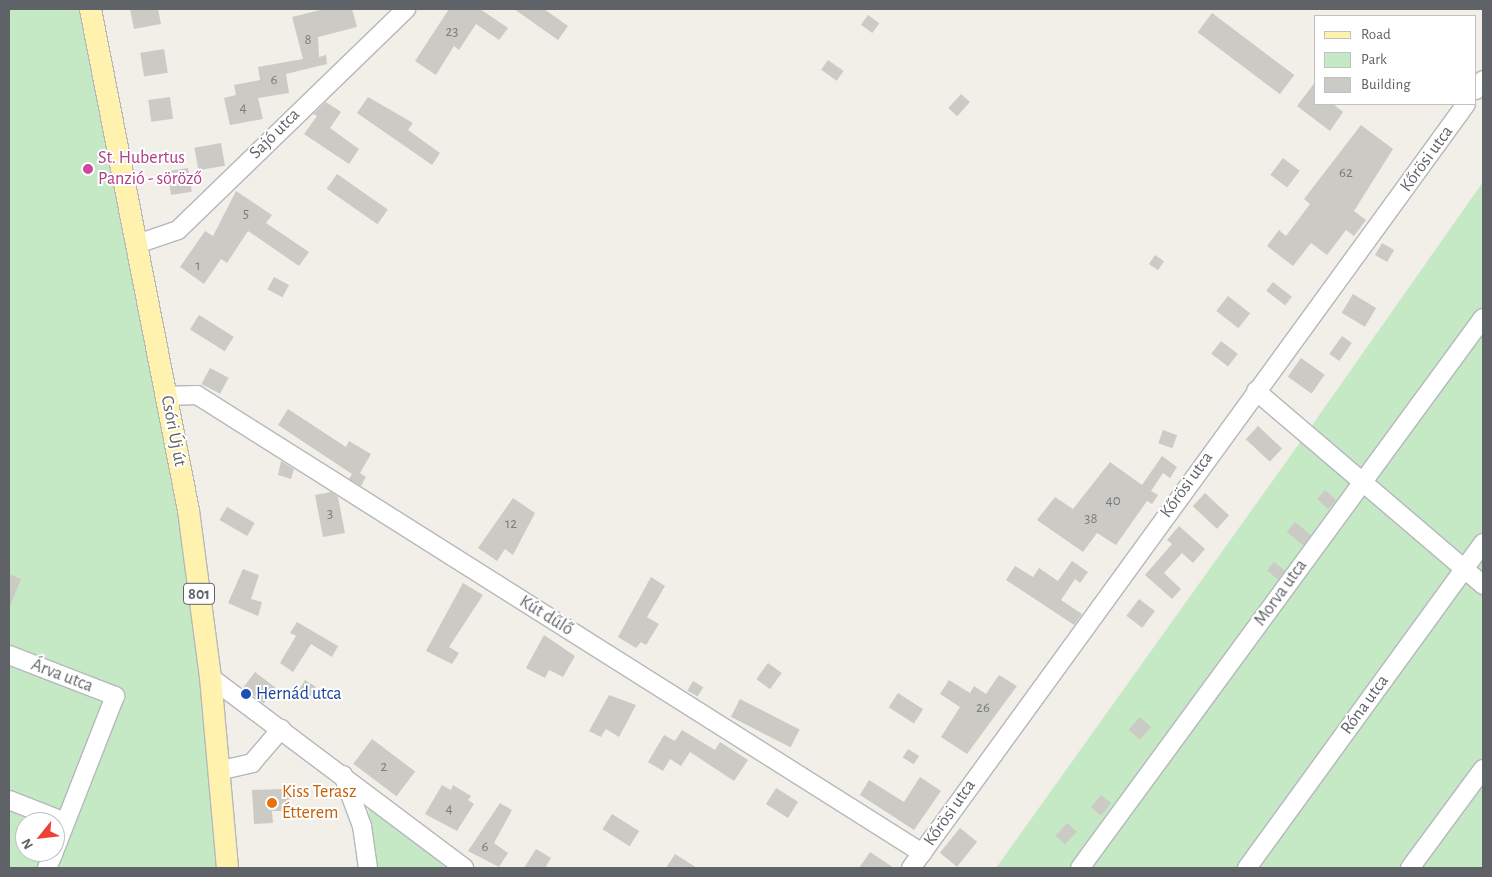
<!DOCTYPE html>
<meta charset="utf-8">
<style>
body{margin:0}
#map{position:relative;width:1492px;height:877px;overflow:hidden;background:#f1efe8;font-family:"Alegreya Sans",sans-serif}
div>[style]{position:absolute}
.green>*{inset:0;background:#c5e8c5}
.building>*{inset:0;background:#cccac5;transform-origin:0 0}
.roads{filter:drop-shadow(1px 0 #b5b8bc) drop-shadow(-1px 0 #b5b8bc) drop-shadow(0 1px #b5b8bc) drop-shadow(0 -1px #b5b8bc)}
.minor>*{height:18px;margin:-9px;padding:0 9px;transform-origin:9px;border-radius:9px;background:#fff}
.major>*{height:21px;margin:-10.5px;padding:0 10.5px;transform-origin:10.5px;border-radius:10.5px;background:#fff2af}
.dots>*{width:14px;height:14px;translate:-50% -50%;box-sizing:border-box;border:2px solid #fff;border-radius:50%}
span{translate:-50% -50%;white-space:nowrap;text-align:center;line-height:1.15;-webkit-text-stroke:4px #fff;paint-order:stroke}
.number-label{font-size:15px;color:#7a7d7f}
.number-label span{-webkit-text-stroke-width:0}
.shield-label span{padding:1px 4px;background:#fff;border:1px solid;border-radius:4px;-webkit-text-stroke-width:0}
.shield-label{font-size:16px;color:#5f6368;font-weight:700}
.street-label{font-size:18px;color:#5f6368}
.hotel-label{font-size:18px;color:#b23c85}
.left{translate:0 -50%;text-align:left}
.transit-label{font-size:18px;color:#164399}
.food-label{font-size:18px;color:#c56008}
.frame{position:absolute;inset:0;border:10px solid #5f6368;pointer-events:none}
.legend{position:absolute;left:1314px;top:15px;width:162px;height:90px;box-sizing:border-box;background:#fff;border:1px solid #bfc1c3;margin:0;padding:6px 9px;list-style:none;font-size:15px;color:#5f6368}
.legend li{display:flex;align-items:center;gap:10px;height:25px}
.legend b{width:25px;border:1px solid #bfc1c3}
.north{position:absolute;left:15px;top:812px;width:50px;height:50px;box-sizing:border-box;background:#fff;border:1px solid #bfc1c3;border-radius:50%;rotate:241deg;font-size:14px;font-weight:700;line-height:20px;text-align:center;color:#5f6368}
.north::after{content:'';display:block;margin:auto;width:18px;height:22px;background:#ea4335;clip-path:polygon(50% 0,100% 100%,50% 72%,0 100%)}
</style>
<div id="map">
<div class="green">
<div style="clip-path:polygon(evenodd,9px 9px,90px 9px,160px 364px,227px 868px,9px 868px,9px 9px,25px 822px,55px 822px,55px 852px,25px 852px,25px 822px)"></div>
<div style="clip-path:polygon(1483px 182px,1483px 868px,996px 868px,1301px 441px)"></div>
<div style="clip-path:polygon(368px 800px,446px 868px,372px 868px)"></div>
</div>
<div class="building">
<div style="clip-path:polygon(130px 9px,158px 9px,161px 24px,134px 29px)"></div>
<div style="clip-path:polygon(324px 9px,352px 9px,357px 27px,318px 37px,319px 57px,326px 55px,327px 64px,286px 74px,289px 93px,258px 98px,263px 119px,230px 125px,224px 98px,236px 95px,234px 85px,260px 80px,258px 67px,303px 59px,292px 17px)"></div>
<div style="clip-path:polygon(449px 9px,480px 9px,508px 28px,499px 40px,476px 24px,459px 50px,454px 46px,436px 75px,415px 61px)"></div>
<div style="clip-path:polygon(514px 9px,544px 9px,568px 26px,558px 40px)"></div>
<div style="left:1212px;top:13px;width:103px;height:24px;rotate:37deg"></div>
<div style="left:868px;top:15px;width:14px;height:12px;rotate:36deg"></div>
<div style="left:164px;top:49px;width:24px;height:24px;rotate:81deg"></div>
<div style="left:828px;top:60px;width:19px;height:12px;rotate:35deg"></div>
<div style="clip-path:polygon(1316px 81px,1316px 104px,1333px 104px,1343px 112px,1330px 131px,1297px 106px)"></div>
<div style="left:961px;top:94px;width:12px;height:19px;rotate:42deg"></div>
<div style="left:170px;top:97px;width:22px;height:22px;rotate:82deg"></div>
<div style="clip-path:polygon(368px 97px,413px 123px,408px 130px,440px 153px,432px 165px,357px 113px)"></div>
<div style="clip-path:polygon(326px 102px,341px 112px,330px 128px,359px 149px,349px 164px,304px 134px,317px 116px,313px 114px)"></div>
<div style="clip-path:polygon(1361px 125px,1393px 149px,1354px 211px,1366px 220px,1354px 236px,1346px 230px,1327px 255px,1311px 243px,1293px 266px,1267px 246px,1279px 230px,1286px 236px,1310px 204px,1304px 199px)"></div>
<div style="left:221px;top:143px;width:23px;height:27px;rotate:80deg"></div>
<div style="left:1283px;top:158px;width:21px;height:21px;rotate:37deg"></div>
<div style="left:188px;top:168px;width:24px;height:21px;rotate:81deg"></div>
<div style="left:337px;top:174px;width:62px;height:18px;rotate:35deg"></div>
<div style="clip-path:polygon(236px 191px,272px 215px,266px 223px,309px 252px,299px 266px,248px 231px,227px 263px,221px 259px,204px 284px,180px 267px,205px 231px,213px 236px)"></div>
<div style="left:1382px;top:243px;width:14px;height:14px;rotate:30deg"></div>
<div style="left:1155px;top:255px;width:11px;height:11px;rotate:34deg"></div>
<div style="left:274px;top:277px;width:17px;height:14px;rotate:28deg"></div>
<div style="left:1273px;top:282px;width:24px;height:11px;rotate:38deg"></div>
<div style="left:1353px;top:294px;width:27px;height:22px;rotate:31deg"></div>
<div style="left:1228px;top:296px;width:28px;height:19px;rotate:38deg"></div>
<div style="left:199px;top:315px;width:41px;height:17px;rotate:32deg"></div>
<div style="left:1342px;top:336px;width:12px;height:22px;rotate:35deg"></div>
<div style="left:1221px;top:341px;width:21px;height:16px;rotate:37deg"></div>
<div style="left:1301px;top:358px;width:29px;height:23px;rotate:35deg"></div>
<div style="left:210px;top:368px;width:21px;height:18px;rotate:28deg"></div>
<div style="clip-path:polygon(288px 409px,346px 447px,349px 441px,371px 454px,360px 473px,366px 477px,361px 486px,349px 479px,352px 474px,278px 425px)"></div>
<div style="left:1258px;top:426px;width:33px;height:18px;rotate:43deg"></div>
<div style="left:1163px;top:430px;width:15px;height:14px;rotate:20deg"></div>
<div style="clip-path:polygon(1162px 456px,1177px 467px,1170px 478px,1163px 473px,1151px 491px,1158px 495px,1152px 504px,1147px 501px,1116px 545px,1097px 533px,1083px 552px,1037px 520px,1055px 497px,1073px 509px,1110px 462px,1142px 485px)"></div>
<div style="clip-path:polygon(281px 461px,294px 469px,291px 479px,278px 475px)"></div>
<div style="left:1325px;top:490px;width:15px;height:12px;rotate:42deg"></div>
<div style="clip-path:polygon(331px 492px,338px 497px,345px 533px,323px 537px,315px 495px)"></div>
<div style="left:1205px;top:493px;width:33px;height:18px;rotate:43deg"></div>
<div style="clip-path:polygon(513px 498px,535px 513px,513px 555px,505px 549px,497px 561px,478px 548px)"></div>
<div style="left:227px;top:507px;width:32px;height:15px;rotate:30deg"></div>
<div style="left:1295px;top:522px;width:21px;height:13px;rotate:39deg"></div>
<div style="clip-path:polygon(1179px 526px,1205px 549px,1193px 563px,1182px 553px,1164px 573px,1181px 589px,1172px 599px,1145px 575px,1172px 544px,1167px 540px)"></div>
<div style="clip-path:polygon(1072px 561px,1088px 572px,1080px 583px,1075px 579px,1061px 600px,1082px 614px,1074px 625px,1006px 580px,1015px 566px,1033px 577px,1039px 568px,1058px 581px)"></div>
<div style="left:1274px;top:562px;width:14px;height:11px;rotate:39deg"></div>
<div style="clip-path:polygon(243px 569px,259px 575px,251px 599px,262px 602px,258px 616px,228px 603px)"></div>
<div style="clip-path:polygon(9px 574px,21px 579px,9px 609px)"></div>
<div style="clip-path:polygon(651px 577px,665px 586px,647px 617px,659px 624px,646px 645px,641px 642px,636px 648px,618px 637px)"></div>
<div style="clip-path:polygon(463px 583px,483px 595px,449px 647px,459px 653px,452px 664px,426px 651px)"></div>
<div style="left:1139px;top:599px;width:20px;height:21px;rotate:37deg"></div>
<div style="clip-path:polygon(297px 622px,338px 646px,332px 657px,311px 644px,293px 672px,280px 663px,296px 636px,290px 633px)"></div>
<div style="clip-path:polygon(544px 635px,575px 656px,563px 677px,549px 670px,545px 678px,526px 668px)"></div>
<div style="left:768px;top:663px;width:17px;height:20px;rotate:36deg"></div>
<div style="left:255px;top:672px;width:26px;height:20px;rotate:37deg"></div>
<div style="clip-path:polygon(999px 675px,1017px 686px,967px 754px,941px 737px,960px 707px,940px 694px,949px 680px,970px 693px,974px 686px,986px 694px)"></div>
<div style="left:305px;top:680px;width:13px;height:12px;rotate:32deg"></div>
<div style="left:693px;top:681px;width:12px;height:11px;rotate:31deg"></div>
<div style="left:898px;top:693px;width:30px;height:17px;rotate:33deg"></div>
<div style="clip-path:polygon(609px 695px,636px 705px,619px 737px,606px 729px,601px 737px,589px 731px)"></div>
<div style="left:740px;top:699px;width:67px;height:20px;rotate:27deg"></div>
<div style="left:1140px;top:717px;width:15px;height:17px;rotate:42deg"></div>
<div style="clip-path:polygon(682px 730px,715px 750px,720px 742px,748px 760px,734px 781px,690px 752px,681px 766px,670px 759px,663px 771px,648px 762px,664px 735px,675px 741px)"></div>
<div style="left:372px;top:739px;width:54px;height:31px;rotate:37deg"></div>
<div style="left:908px;top:749px;width:13px;height:10px;rotate:32deg"></div>
<div style="clip-path:polygon(920px 777px,941px 791px,914px 830px,860px 795px,869px 780px,904px 802px)"></div>
<div style="clip-path:polygon(442px 785px,451px 790px,453px 785px,471px 796px,468px 800px,474px 804px,457px 831px,425px 814px)"></div>
<div style="left:776px;top:788px;width:26px;height:19px;rotate:32deg"></div>
<div style="clip-path:polygon(283px 789px,284px 796px,290px 795px,291px 811px,272px 811px,273px 823px,254px 824px,252px 790px)"></div>
<div style="left:1101px;top:795px;width:13px;height:16px;rotate:39deg"></div>
<div style="clip-path:polygon(500px 803px,512px 810px,494px 843px,508px 853px,499px 867px,468px 851px)"></div>
<div style="left:612px;top:814px;width:32px;height:18px;rotate:32deg"></div>
<div style="left:1067px;top:823px;width:13px;height:17px;rotate:42deg"></div>
<div style="left:960px;top:828px;width:22px;height:32px;rotate:39deg"></div>
<div style="clip-path:polygon(536px 849px,551px 858px,545px 868px,524px 868px)"></div>
<div style="clip-path:polygon(870px 852px,894px 868px,859px 868px)"></div>
<div style="clip-path:polygon(675px 854px,697px 868px,666px 868px)"></div>
</div>
<div class="roads">
<div class="minor">
<div style="left:1476px;top:90px;width:12px;rotate:-55deg"></div>
<div style="left:137px;top:244px;width:43px;rotate:-18.9deg"></div>
<div style="left:178px;top:230px;width:318px;rotate:-44.1deg"></div>
<div style="left:1256px;top:391px;width:299px;rotate:40.5deg"></div>
<div style="left:167px;top:396px;width:30px;rotate:-2deg"></div>
<div style="left:197px;top:395px;width:858px;rotate:32.28deg"></div>
<div style="left:9px;top:655px;width:114px;rotate:21.1deg"></div>
<div style="left:115px;top:696px;width:164px;rotate:111.4deg"></div>
<div style="left:210px;top:677px;width:318px;rotate:36.9deg"></div>
<div style="left:218px;top:771px;width:35px;rotate:-13deg"></div>
<div style="left:252px;top:763px;width:45px;rotate:-49.5deg"></div>
<div style="left:343px;top:775px;width:54px;rotate:69.6deg"></div>
<div style="left:362px;top:826px;width:42px;rotate:81.9deg"></div>
<div style="left:9px;top:800px;width:60px;rotate:21.4deg"></div>
<div style="left:47px;top:868px;width:17px;rotate:-66deg"></div>
<div style="left:911px;top:868px;width:944px;rotate:-54deg"></div>
<div style="left:1080px;top:868px;width:682px;rotate:-53.77deg"></div>
<div style="left:1247px;top:868px;width:402px;rotate:-54deg"></div>
<div style="left:1410px;top:868px;width:123px;rotate:-53.6deg"></div>
</div>
<div class="major">
<div style="left:90px;top:9px;width:510px;rotate:78.93deg"></div>
<div style="left:188px;top:510px;width:168px;rotate:82.5deg"></div>
<div style="left:210px;top:677px;width:192px;rotate:84.9deg"></div>
</div>
</div>
<div class="dots">
<div style="left:88px;top:169px;background:#d1479c"></div>
<div style="left:246px;top:694px;background:#1a4fb4"></div>
<div style="left:272px;top:803px;background:#e8710a"></div>
</div>
<div class="number-label">
<span style="left:452px;top:32px">23</span>
<span style="left:308px;top:40px">8</span>
<span style="left:274px;top:80px">6</span>
<span style="left:243px;top:108px">4</span>
<span style="left:1346px;top:173px">62</span>
<span style="left:246px;top:214px">5</span>
<span style="left:198px;top:266px">1</span>
<span style="left:1113px;top:501px">40</span>
<span style="left:330px;top:514px">3</span>
<span style="left:1091px;top:519px">38</span>
<span style="left:511px;top:524px">12</span>
<span style="left:983px;top:708px">26</span>
<span style="left:384px;top:767px">2</span>
<span style="left:449px;top:809px">4</span>
<span style="left:485px;top:847px">6</span>
</div>
<div class="shield-label">
<span style="left:199px;top:594px">801</span>
</div>
<div class="street-label">
<span style="left:275px;top:134px;rotate:-45deg">Sajó utca</span>
<span style="left:1427px;top:159px;rotate:-54deg">Kőrösi utca</span>
<span style="left:173px;top:431px;rotate:79deg">Csóri Új út</span>
<span style="left:1187px;top:485px;rotate:-54deg">Kőrösi utca</span>
<span style="left:1281px;top:593px;rotate:-54deg">Morva utca</span>
<span style="left:546px;top:616px;rotate:32deg">Kút dűlő</span>
<span style="left:62px;top:676px;rotate:21deg">Árva utca</span>
<span style="left:1365px;top:705px;rotate:-54deg">Róna utca</span>
<span style="left:950px;top:813px;rotate:-55deg">Kőrösi utca</span>
</div>
<div class="hotel-label">
<span class="left" style="left:98px;top:169px">St. Hubertus<br>Panzió - söröző</span>
</div>
<div class="transit-label">
<span class="left" style="left:256px;top:694px">Hernád utca</span>
</div>
<div class="food-label">
<span class="left" style="left:282px;top:803px">Kiss Terasz<br>Étterem</span>
</div>
<div class="frame"></div>
<ul class="legend">
<li><b style="height:6px;background:#fff2af"></b>Road</li>
<li><b style="height:14px;background:#c5e8c5"></b>Park</li>
<li><b style="height:14px;background:#cccac5"></b>Building</li>
</ul>
<div class="north">N</div>
</div>
